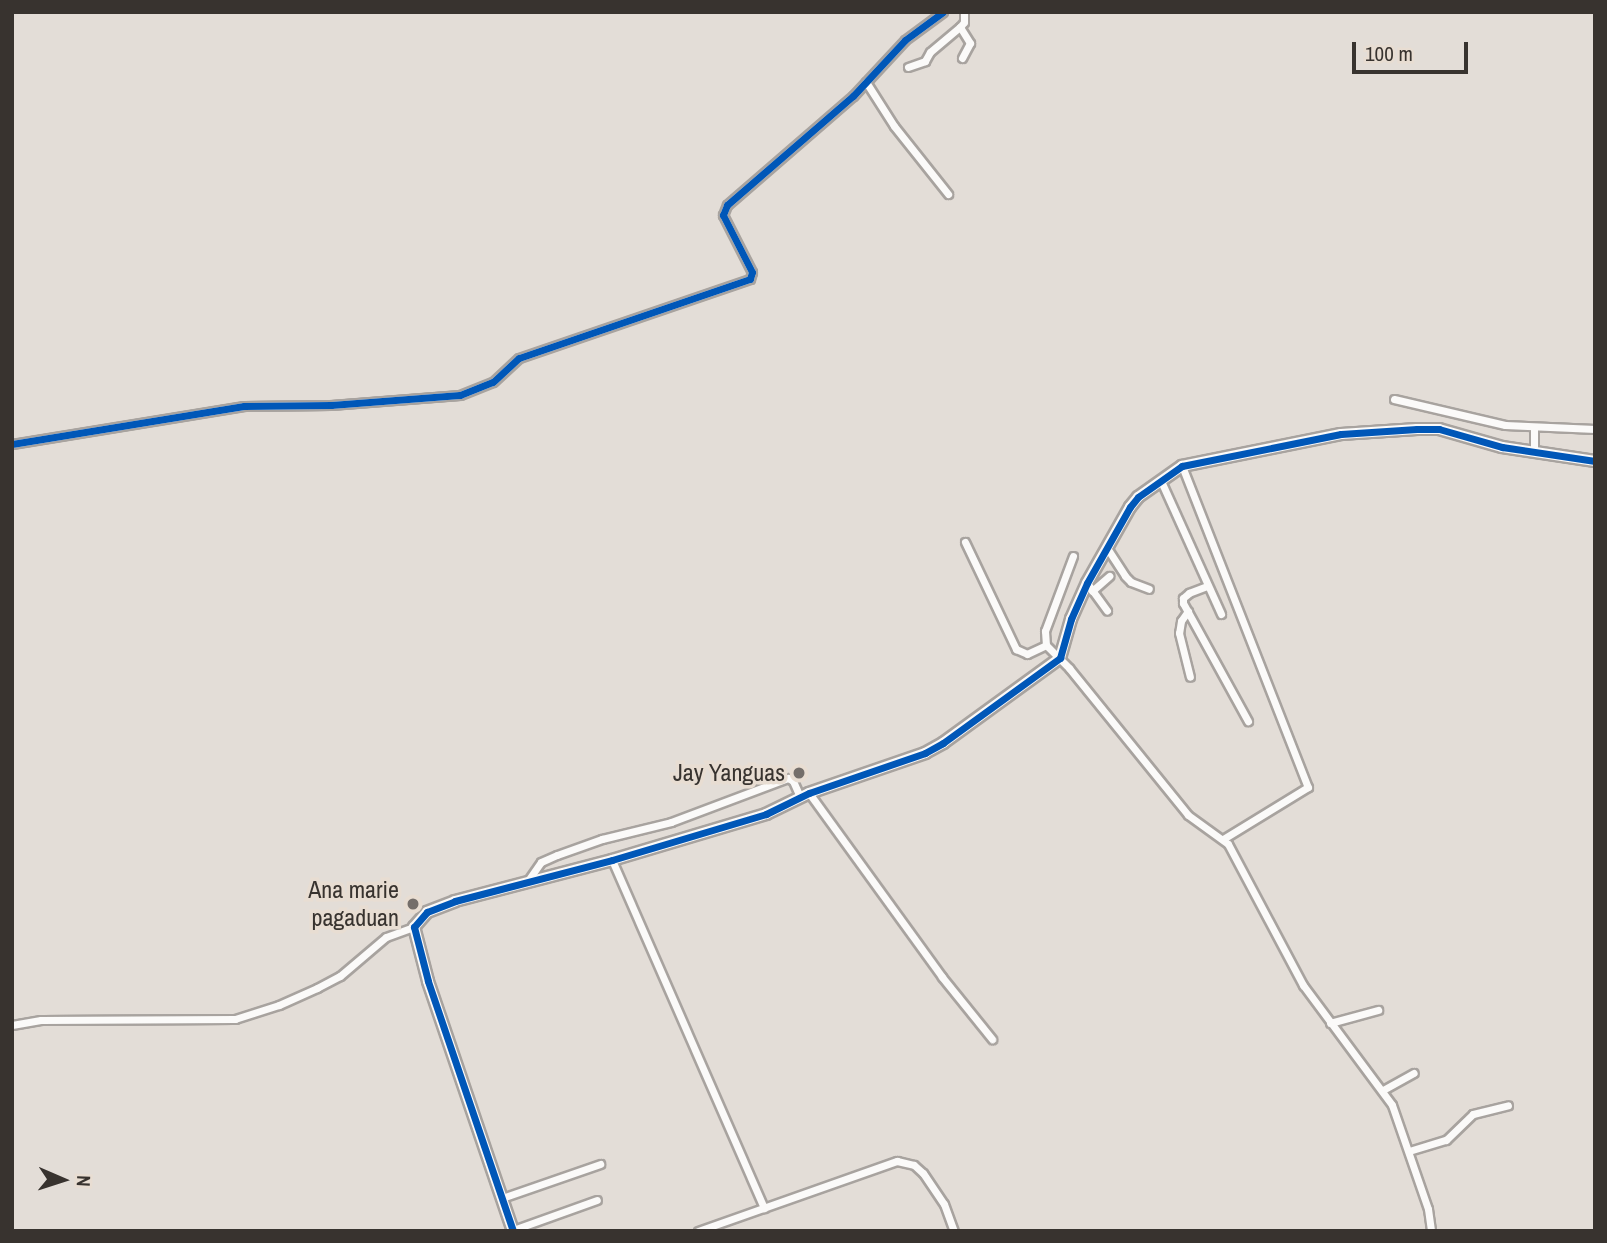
<!DOCTYPE html>
<style>
body{margin:0}
#map{position:relative;width:1607px;height:1243px;overflow:hidden;background:#e3ddd7;font-family:"Archivo Narrow",sans-serif}
div>[style]{position:absolute}
.roads{filter:drop-shadow(2px 0 #a8a39f) drop-shadow(-2px 0 #a8a39f) drop-shadow(0 2px #a8a39f) drop-shadow(0 -2px #a8a39f)}
.street>*{height:7px;margin:-3.5px;padding:0 3.5px;transform-origin:3.5px;border-radius:3.5px;background:#fbfaf9}
.secondary>*{height:10px;margin:-5px;padding:0 5px;transform-origin:5px;border-radius:5px;background:#fbfaf9}
.cycleway>*{height:7px;margin:-3.5px;padding:0 3.5px;transform-origin:3.5px;border-radius:3.5px;background:#0057b8}
.dots>*{width:19px;height:19px;translate:-50% -50%;box-sizing:border-box;border:4px solid #e8ddd2;border-radius:50%}
span{translate:-50% -50%;white-space:nowrap;text-align:center;line-height:1.15;-webkit-text-stroke:7px #e8ddd2;paint-order:stroke}
.poi-label{font-size:24px;color:#38332f}
.right{translate:-100% -50%;text-align:right}
.frame{position:absolute;inset:0;border:14px solid #38332f;pointer-events:none}
.north{position:absolute;left:28px;top:1145px;width:70px;height:70px;-webkit-text-stroke:5px #e8ddd2;paint-order:stroke;rotate:93deg;font-size:19px;font-weight:700;line-height:28px;text-align:center;color:#38332f}
.north::after{content:'';display:block;margin:auto;width:24px;height:32px;background:#38332f;clip-path:polygon(50% 0,100% 100%,50% 72%,0 100%)}
.scale{position:absolute;left:1352px;top:42px;width:116px;height:32px;box-sizing:border-box;border:4px solid #38332f;border-top:0;padding-left:9px;font-size:21px;line-height:24px;white-space:nowrap;color:#38332f;-webkit-text-stroke:5px #e8ddd2;paint-order:stroke}
</style>
<div id="map">
<div class="roads">
<div class="street">
<div style="left:960px;top:27px;width:19px;rotate:58deg"></div>
<div style="left:970px;top:43px;width:17px;rotate:118deg"></div>
<div style="left:908px;top:67px;width:18px;rotate:-19deg"></div>
<div style="left:925px;top:61px;width:10px;rotate:-61deg"></div>
<div style="left:930px;top:52px;width:39px;rotate:-40deg"></div>
<div style="left:960px;top:27px;width:6px;rotate:-51deg"></div>
<div style="left:964px;top:22px;width:10px;rotate:-90deg"></div>
<div style="left:866px;top:82px;width:52px;rotate:57.5deg"></div>
<div style="left:894px;top:126px;width:87px;rotate:51.5deg"></div>
<div style="left:1394px;top:399px;width:114px;rotate:13.2deg"></div>
<div style="left:1505px;top:425px;width:90px;rotate:2.5deg"></div>
<div style="left:12px;top:444px;width:235px;rotate:-9.3deg"></div>
<div style="left:244px;top:406px;width:87px;rotate:-0.7deg"></div>
<div style="left:331px;top:405px;width:129px;rotate:-4.4deg"></div>
<div style="left:460px;top:395px;width:35px;rotate:-22deg"></div>
<div style="left:493px;top:382px;width:35px;rotate:-43deg"></div>
<div style="left:519px;top:358px;width:244px;rotate:-18.9deg"></div>
<div style="left:750px;top:279px;width:7px;rotate:-74deg"></div>
<div style="left:752px;top:272px;width:64px;rotate:-117deg"></div>
<div style="left:723px;top:215px;width:11px;rotate:-68deg"></div>
<div style="left:727px;top:205px;width:167px;rotate:-40.9deg"></div>
<div style="left:853px;top:96px;width:76px;rotate:-47.1deg"></div>
<div style="left:905px;top:40px;width:47px;rotate:-36.4deg"></div>
<div style="left:1534px;top:450px;width:22px;rotate:-90deg"></div>
<div style="left:1182px;top:466px;width:345px;rotate:68.6deg"></div>
<div style="left:1308px;top:787px;width:100px;rotate:148.5deg"></div>
<div style="left:1161px;top:481px;width:146px;rotate:65.7deg"></div>
<div style="left:965px;top:542px;width:119px;rotate:64.5deg"></div>
<div style="left:1016px;top:649px;width:12px;rotate:24deg"></div>
<div style="left:1027px;top:654px;width:21px;rotate:-25deg"></div>
<div style="left:1107px;top:548px;width:33px;rotate:57deg"></div>
<div style="left:1125px;top:576px;width:8px;rotate:45deg"></div>
<div style="left:1131px;top:582px;width:19px;rotate:21deg"></div>
<div style="left:1073px;top:556px;width:80px;rotate:110.5deg"></div>
<div style="left:1045px;top:631px;width:14px;rotate:86deg"></div>
<div style="left:1046px;top:645px;width:33px;rotate:45deg"></div>
<div style="left:1069px;top:668px;width:189px;rotate:51deg"></div>
<div style="left:1188px;top:815px;width:49px;rotate:35.9deg"></div>
<div style="left:1228px;top:844px;width:160px;rotate:62deg"></div>
<div style="left:1303px;top:985px;width:149px;rotate:53.4deg"></div>
<div style="left:1392px;top:1105px;width:110px;rotate:70.9deg"></div>
<div style="left:1428px;top:1209px;width:22px;rotate:82deg"></div>
<div style="left:1087px;top:583px;width:34px;rotate:54deg"></div>
<div style="left:1207px;top:586px;width:19px;rotate:159deg"></div>
<div style="left:1189px;top:593px;width:8px;rotate:140deg"></div>
<div style="left:1183px;top:598px;width:5px;rotate:90deg"></div>
<div style="left:1183px;top:603px;width:135px;rotate:61.2deg"></div>
<div style="left:1092px;top:591px;width:23px;rotate:-41deg"></div>
<div style="left:1188px;top:611px;width:12px;rotate:125deg"></div>
<div style="left:1181px;top:621px;width:12px;rotate:99deg"></div>
<div style="left:1179px;top:633px;width:45px;rotate:76deg"></div>
<div style="left:809px;top:793px;width:227px;rotate:54.1deg"></div>
<div style="left:942px;top:977px;width:80px;rotate:51.1deg"></div>
<div style="left:612px;top:860px;width:380px;rotate:66.4deg"></div>
<div style="left:527px;top:882px;width:24px;rotate:-55deg"></div>
<div style="left:541px;top:862px;width:17px;rotate:-24deg"></div>
<div style="left:557px;top:855px;width:48px;rotate:-19.6deg"></div>
<div style="left:602px;top:839px;width:71px;rotate:-13.8deg"></div>
<div style="left:671px;top:822px;width:125px;rotate:-20.6deg"></div>
<div style="left:788px;top:778px;width:6px;rotate:31deg"></div>
<div style="left:793px;top:781px;width:17px;rotate:66deg"></div>
<div style="left:1330px;top:1023px;width:50px;rotate:-15.2deg"></div>
<div style="left:12px;top:1025px;width:29px;rotate:-10deg"></div>
<div style="left:41px;top:1020px;width:194px;rotate:-0.3deg"></div>
<div style="left:235px;top:1019px;width:46px;rotate:-17.7deg"></div>
<div style="left:279px;top:1005px;width:42px;rotate:-24.1deg"></div>
<div style="left:317px;top:988px;width:26px;rotate:-28deg"></div>
<div style="left:340px;top:976px;width:60px;rotate:-40.3deg"></div>
<div style="left:386px;top:937px;width:30px;rotate:-20deg"></div>
<div style="left:1383px;top:1090px;width:35px;rotate:-29deg"></div>
<div style="left:1409px;top:1151px;width:39px;rotate:-17deg"></div>
<div style="left:1446px;top:1140px;width:37px;rotate:-44deg"></div>
<div style="left:1473px;top:1114px;width:36px;rotate:-14deg"></div>
<div style="left:502px;top:1198px;width:104px;rotate:-19.1deg"></div>
<div style="left:513px;top:1230px;width:89px;rotate:-19.7deg"></div>
<div style="left:698px;top:1231px;width:211px;rotate:-19.4deg"></div>
<div style="left:897px;top:1161px;width:17px;rotate:13deg"></div>
<div style="left:914px;top:1165px;width:12px;rotate:42deg"></div>
<div style="left:923px;top:1173px;width:37px;rotate:56deg"></div>
<div style="left:944px;top:1204px;width:29px;rotate:70deg"></div>
</div>
<div class="secondary">
<div style="left:513px;top:1231px;width:264px;rotate:-108.8deg"></div>
<div style="left:428px;top:981px;width:56px;rotate:-104.5deg"></div>
<div style="left:414px;top:927px;width:20px;rotate:-49deg"></div>
<div style="left:427px;top:912px;width:30px;rotate:-21deg"></div>
<div style="left:455px;top:901px;width:162px;rotate:-14.6deg"></div>
<div style="left:612px;top:860px;width:161px;rotate:-16.6deg"></div>
<div style="left:766px;top:814px;width:48px;rotate:-26deg"></div>
<div style="left:809px;top:793px;width:123px;rotate:-19deg"></div>
<div style="left:925px;top:753px;width:21px;rotate:-29deg"></div>
<div style="left:943px;top:743px;width:145px;rotate:-36deg"></div>
<div style="left:1060px;top:658px;width:41px;rotate:-74.2deg"></div>
<div style="left:1071px;top:619px;width:39px;rotate:-66deg"></div>
<div style="left:1087px;top:583px;width:87px;rotate:-60.5deg"></div>
<div style="left:1130px;top:507px;width:13px;rotate:-51deg"></div>
<div style="left:1138px;top:497px;width:54px;rotate:-35.2deg"></div>
<div style="left:1182px;top:466px;width:162px;rotate:-11.4deg"></div>
<div style="left:1341px;top:434px;width:76px;rotate:-3.8deg"></div>
<div style="left:1417px;top:429px;width:22px"></div>
<div style="left:1439px;top:429px;width:66px;rotate:15.9deg"></div>
<div style="left:1502px;top:447px;width:94px;rotate:8.6deg"></div>
</div>
</div>
<div class="cycleway">
<div style="left:12px;top:444px;width:235px;rotate:-9.3deg"></div>
<div style="left:244px;top:406px;width:87px;rotate:-0.7deg"></div>
<div style="left:331px;top:405px;width:129px;rotate:-4.4deg"></div>
<div style="left:460px;top:395px;width:35px;rotate:-22deg"></div>
<div style="left:493px;top:382px;width:35px;rotate:-43deg"></div>
<div style="left:519px;top:358px;width:244px;rotate:-18.9deg"></div>
<div style="left:750px;top:279px;width:7px;rotate:-74deg"></div>
<div style="left:752px;top:272px;width:64px;rotate:-117deg"></div>
<div style="left:723px;top:215px;width:11px;rotate:-68deg"></div>
<div style="left:727px;top:205px;width:167px;rotate:-40.9deg"></div>
<div style="left:853px;top:96px;width:76px;rotate:-47.1deg"></div>
<div style="left:905px;top:40px;width:47px;rotate:-36.4deg"></div>
<div style="left:513px;top:1231px;width:264px;rotate:-108.8deg"></div>
<div style="left:428px;top:981px;width:56px;rotate:-104.5deg"></div>
<div style="left:414px;top:927px;width:20px;rotate:-49deg"></div>
<div style="left:427px;top:912px;width:30px;rotate:-21deg"></div>
<div style="left:455px;top:901px;width:162px;rotate:-14.6deg"></div>
<div style="left:612px;top:860px;width:161px;rotate:-16.6deg"></div>
<div style="left:766px;top:814px;width:48px;rotate:-26deg"></div>
<div style="left:809px;top:793px;width:123px;rotate:-19deg"></div>
<div style="left:925px;top:753px;width:21px;rotate:-29deg"></div>
<div style="left:943px;top:743px;width:145px;rotate:-36deg"></div>
<div style="left:1060px;top:658px;width:41px;rotate:-74.2deg"></div>
<div style="left:1071px;top:619px;width:39px;rotate:-66deg"></div>
<div style="left:1087px;top:583px;width:87px;rotate:-60.5deg"></div>
<div style="left:1130px;top:507px;width:13px;rotate:-51deg"></div>
<div style="left:1138px;top:497px;width:54px;rotate:-35.2deg"></div>
<div style="left:1182px;top:466px;width:162px;rotate:-11.4deg"></div>
<div style="left:1341px;top:434px;width:76px;rotate:-3.8deg"></div>
<div style="left:1417px;top:429px;width:22px"></div>
<div style="left:1439px;top:429px;width:66px;rotate:15.9deg"></div>
<div style="left:1502px;top:447px;width:94px;rotate:8.6deg"></div>
</div>
<div class="dots">
<div style="left:799px;top:773px;background:#746e6a"></div>
<div style="left:413px;top:904px;background:#746e6a"></div>
</div>
<div class="poi-label">
<span class="right" style="left:785px;top:773px">Jay Yanguas</span>
<span class="right" style="left:399px;top:904px">Ana marie<br>pagaduan</span>
</div>
<div class="frame"></div>
<div class="north">N</div>
<div class="scale">100 m</div>
</div>
